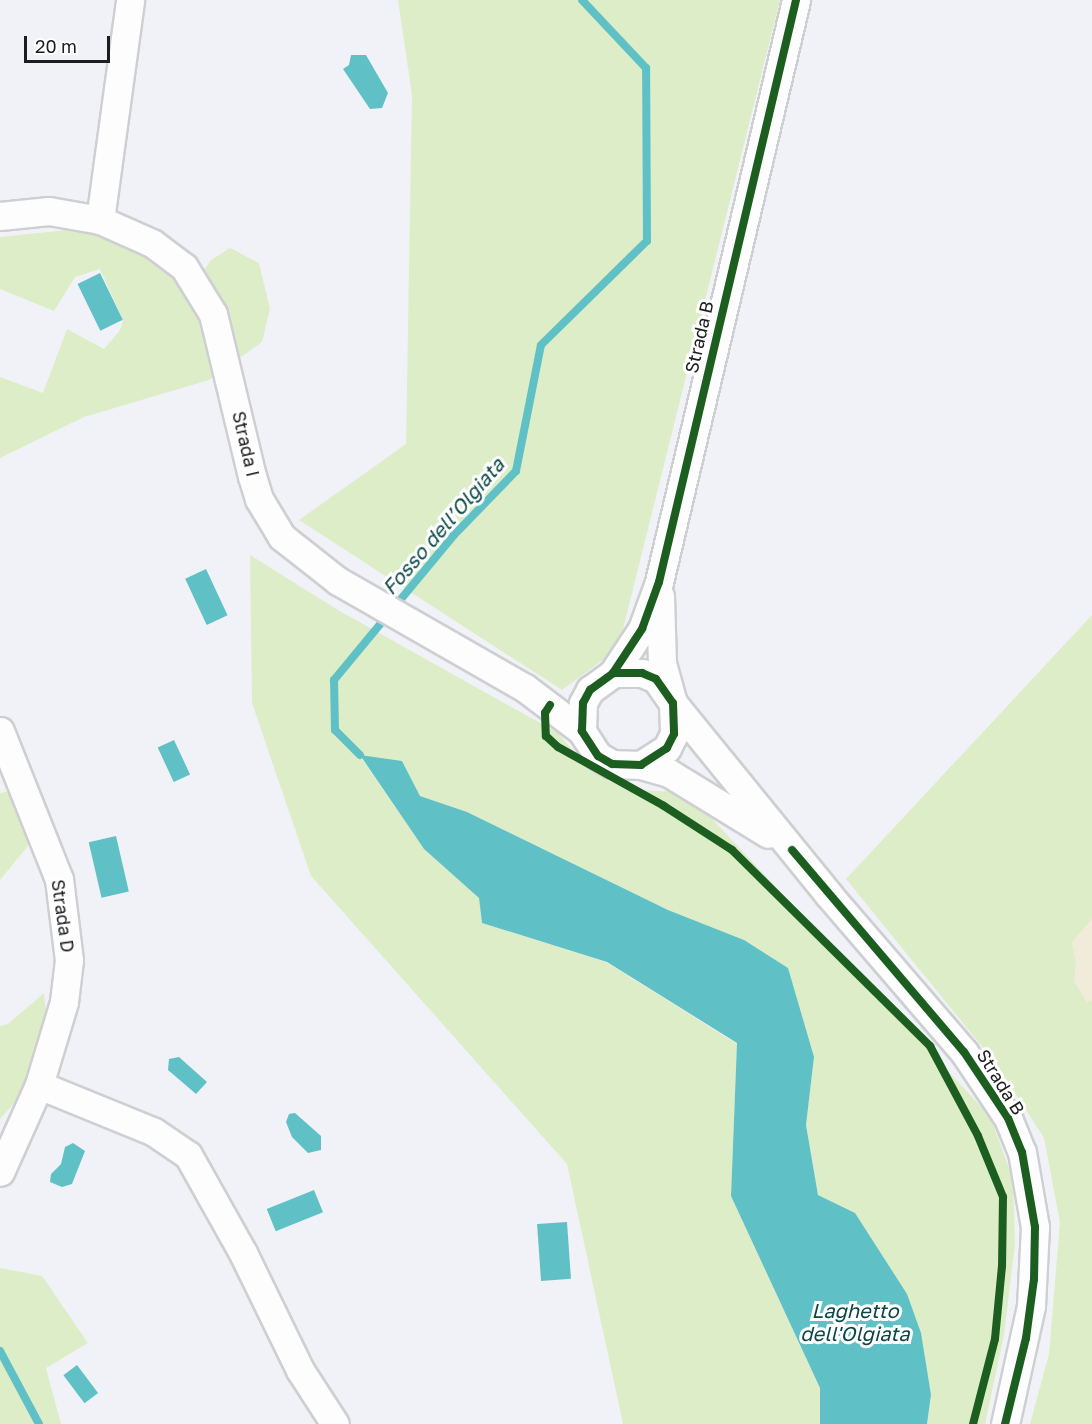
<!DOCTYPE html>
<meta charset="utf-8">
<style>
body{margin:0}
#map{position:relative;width:1092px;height:1424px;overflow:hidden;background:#f1f2f7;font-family:"Golos Text",sans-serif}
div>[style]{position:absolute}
.green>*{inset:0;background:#ddedc7}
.sand>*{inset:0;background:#f1ecda}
.water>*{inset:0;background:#5fc1c5;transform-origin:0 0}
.stream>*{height:8px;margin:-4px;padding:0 4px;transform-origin:4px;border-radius:4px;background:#5fc1c5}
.roads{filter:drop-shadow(2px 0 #cecfd2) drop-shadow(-2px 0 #cecfd2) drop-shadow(0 2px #cecfd2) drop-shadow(0 -2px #cecfd2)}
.street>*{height:27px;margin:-13.5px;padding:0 13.5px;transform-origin:13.5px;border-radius:13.5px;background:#fdfdfe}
.cycleway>*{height:8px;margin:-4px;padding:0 4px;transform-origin:4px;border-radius:4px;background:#1b5e20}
span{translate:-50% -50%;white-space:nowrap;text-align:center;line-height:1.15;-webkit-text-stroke:6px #fff;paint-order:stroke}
.street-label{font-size:18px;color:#1c1d1f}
.water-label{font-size:20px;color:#0b4546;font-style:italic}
.scale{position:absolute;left:24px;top:36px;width:86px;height:27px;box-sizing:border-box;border:3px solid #1c1d1f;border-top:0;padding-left:8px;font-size:18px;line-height:21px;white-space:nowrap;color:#1c1d1f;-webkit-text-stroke:4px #fff;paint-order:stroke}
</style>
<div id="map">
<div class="green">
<div style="clip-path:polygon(398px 0,780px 0,618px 649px,562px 690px,299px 520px,406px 444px,412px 95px)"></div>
<div style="clip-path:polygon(86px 228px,200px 276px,211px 260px,230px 248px,259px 263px,270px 309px,262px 342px,209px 380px,84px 417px,0 458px,0 377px,43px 393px,67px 329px,104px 349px,120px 330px,123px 320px,100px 269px,75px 277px,54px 311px,0 289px,0 237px)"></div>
<div style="clip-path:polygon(250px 555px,338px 610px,558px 733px,589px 770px,627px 790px,687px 792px,990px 1116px,1013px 1179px,1015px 1244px,1004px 1335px,985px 1424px,927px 1424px,931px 1395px,855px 1213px,818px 1195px,806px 1125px,814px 1057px,744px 940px,668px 910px,467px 812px,420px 796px,402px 761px,360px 756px,424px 849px,479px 898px,482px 923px,606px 962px,737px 1044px,731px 1196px,820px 1388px,820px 1424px,623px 1424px,567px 1164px,311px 876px,252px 703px)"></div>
<div style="clip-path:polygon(1092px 615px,1092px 1424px,1030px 1424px,1049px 1354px,1060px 1222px,1044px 1138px,997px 1065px,846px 879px)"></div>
<div style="clip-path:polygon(24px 788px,41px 830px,0 880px,0 793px)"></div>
<div style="clip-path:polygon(44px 993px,47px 1023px,32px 1083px,0 1119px,0 1026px,8px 1024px)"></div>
<div style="clip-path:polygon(0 1268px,42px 1276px,88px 1343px,46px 1368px,61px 1424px,0 1424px)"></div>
</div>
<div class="sand">
<div style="clip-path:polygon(1092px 919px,1092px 1000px,1087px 1002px,1074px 981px,1076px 962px,1072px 942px)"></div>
</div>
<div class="water">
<div style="clip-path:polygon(351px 55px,366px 55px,388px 93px,382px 108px,370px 109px,343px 69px,349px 65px)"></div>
<div style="left:100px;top:273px;width:52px;height:25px;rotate:64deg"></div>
<div style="left:206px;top:569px;width:51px;height:23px;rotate:65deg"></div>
<div style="left:174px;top:740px;width:38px;height:18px;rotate:65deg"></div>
<div style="clip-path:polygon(360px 755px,402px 761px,420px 796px,467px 812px,668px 910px,744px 940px,788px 968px,814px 1057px,806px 1125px,818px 1195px,855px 1213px,907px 1294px,921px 1333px,931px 1395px,927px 1424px,820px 1424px,820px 1388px,731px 1196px,737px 1043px,607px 962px,482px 923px,479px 898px,424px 849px)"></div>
<div style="left:116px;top:836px;width:57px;height:28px;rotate:77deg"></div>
<div style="clip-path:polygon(179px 1057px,207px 1082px,196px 1094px,168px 1070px,169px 1059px)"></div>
<div style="clip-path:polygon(295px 1113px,321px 1136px,321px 1150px,308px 1153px,292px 1137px,286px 1122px,289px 1114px)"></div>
<div style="clip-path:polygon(73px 1143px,85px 1151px,72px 1184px,62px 1187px,50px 1182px,51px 1174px,61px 1164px,65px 1147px)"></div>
<div style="left:314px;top:1190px;width:24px;height:51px;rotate:68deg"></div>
<div style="left:567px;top:1222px;width:57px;height:30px;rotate:86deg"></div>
<div style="left:77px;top:1365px;width:35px;height:17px;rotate:53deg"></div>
</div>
<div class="stream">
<div style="left:360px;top:755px;width:35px;rotate:-135deg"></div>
<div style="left:335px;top:730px;width:50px;rotate:-91.1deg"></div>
<div style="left:334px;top:680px;width:188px;rotate:-50.4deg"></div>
<div style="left:454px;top:535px;width:89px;rotate:-45.9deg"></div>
<div style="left:516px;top:471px;width:128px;rotate:-78.8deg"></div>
<div style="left:541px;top:345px;width:148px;rotate:-44.5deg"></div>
<div style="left:647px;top:241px;width:173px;rotate:-90.3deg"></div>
<div style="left:646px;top:68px;width:93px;rotate:-133.3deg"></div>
<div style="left:0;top:1351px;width:83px;rotate:61.9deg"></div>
</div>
<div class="roads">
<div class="street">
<div style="left:0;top:216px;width:49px;rotate:-5.8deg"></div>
<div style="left:49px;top:211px;width:52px;rotate:10deg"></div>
<div style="left:100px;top:220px;width:57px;rotate:23.9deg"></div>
<div style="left:152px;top:243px;width:40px;rotate:37deg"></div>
<div style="left:184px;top:267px;width:55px;rotate:58.3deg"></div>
<div style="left:213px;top:314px;width:167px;rotate:76.5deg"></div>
<div style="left:252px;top:476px;width:24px;rotate:73deg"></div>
<div style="left:259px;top:499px;width:44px;rotate:58.8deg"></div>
<div style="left:282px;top:537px;width:71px;rotate:38.2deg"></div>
<div style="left:338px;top:581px;width:215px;rotate:29.8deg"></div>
<div style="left:525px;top:688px;width:71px;rotate:37deg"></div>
<div style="left:100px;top:220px;width:222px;rotate:-82.2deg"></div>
<div style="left:660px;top:596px;width:67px;rotate:88.3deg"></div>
<div style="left:662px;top:663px;width:41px;rotate:74.6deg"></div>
<div style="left:673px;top:703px;width:246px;rotate:50.9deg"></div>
<div style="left:828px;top:894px;width:208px;rotate:49.3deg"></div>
<div style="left:964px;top:1052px;width:79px;rotate:56.3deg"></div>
<div style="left:1008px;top:1118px;width:37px;rotate:68deg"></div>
<div style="left:1022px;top:1152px;width:76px;rotate:80.2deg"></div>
<div style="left:1035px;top:1227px;width:79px;rotate:92.9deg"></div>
<div style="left:1031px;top:1306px;width:121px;rotate:102.4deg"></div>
<div style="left:613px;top:673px;width:29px"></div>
<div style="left:642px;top:673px;width:15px;rotate:23deg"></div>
<div style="left:656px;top:679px;width:29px;rotate:55deg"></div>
<div style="left:673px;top:703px;width:31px;rotate:88deg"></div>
<div style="left:674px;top:734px;width:16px;rotate:117deg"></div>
<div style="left:667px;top:748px;width:31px;rotate:147deg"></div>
<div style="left:641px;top:765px;width:29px;rotate:-178deg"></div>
<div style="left:612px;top:764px;width:16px;rotate:-150deg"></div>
<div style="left:598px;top:756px;width:30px;rotate:-123deg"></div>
<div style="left:582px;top:731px;width:28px;rotate:-88deg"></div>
<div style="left:583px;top:703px;width:15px;rotate:-62deg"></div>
<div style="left:590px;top:690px;width:29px;rotate:-36deg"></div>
<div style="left:613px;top:673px;width:53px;rotate:-56.6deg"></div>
<div style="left:642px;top:629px;width:50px;rotate:-70.1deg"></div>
<div style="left:659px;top:582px;width:598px;rotate:-76.75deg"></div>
<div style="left:0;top:731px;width:159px;rotate:68.3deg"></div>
<div style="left:59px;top:879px;width:82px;rotate:83deg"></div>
<div style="left:69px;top:960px;width:42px;rotate:96.8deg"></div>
<div style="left:64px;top:1002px;width:87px;rotate:106.8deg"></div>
<div style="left:39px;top:1085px;width:95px;rotate:114.1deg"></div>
<div style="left:641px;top:765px;width:29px;rotate:16deg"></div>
<div style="left:669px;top:773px;width:116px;rotate:31.6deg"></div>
<div style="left:39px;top:1085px;width:124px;rotate:22.2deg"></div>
<div style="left:154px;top:1132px;width:41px;rotate:34.1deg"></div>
<div style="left:188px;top:1155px;width:112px;rotate:60.7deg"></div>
<div style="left:243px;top:1253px;width:130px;rotate:64deg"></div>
<div style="left:300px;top:1370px;width:64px;rotate:57.1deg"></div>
</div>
</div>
<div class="cycleway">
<div style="left:613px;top:673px;width:29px"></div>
<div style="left:642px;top:673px;width:15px;rotate:23deg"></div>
<div style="left:656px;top:679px;width:29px;rotate:55deg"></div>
<div style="left:673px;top:703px;width:31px;rotate:88deg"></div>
<div style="left:674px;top:734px;width:16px;rotate:117deg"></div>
<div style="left:667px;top:748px;width:31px;rotate:147deg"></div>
<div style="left:641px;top:765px;width:29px;rotate:-178deg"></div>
<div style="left:612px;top:764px;width:16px;rotate:-150deg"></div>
<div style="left:598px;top:756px;width:30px;rotate:-123deg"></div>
<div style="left:582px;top:731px;width:28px;rotate:-88deg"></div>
<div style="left:583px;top:703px;width:15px;rotate:-62deg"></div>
<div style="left:590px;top:690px;width:29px;rotate:-36deg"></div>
<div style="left:613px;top:673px;width:53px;rotate:-56.6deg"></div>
<div style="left:642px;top:629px;width:50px;rotate:-70.1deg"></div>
<div style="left:659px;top:582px;width:598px;rotate:-76.75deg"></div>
<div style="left:550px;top:705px;width:9px;rotate:122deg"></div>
<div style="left:545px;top:713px;width:23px;rotate:88deg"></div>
<div style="left:546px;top:736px;width:16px;rotate:43deg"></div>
<div style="left:558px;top:747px;width:121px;rotate:29.1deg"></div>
<div style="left:664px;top:806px;width:81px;rotate:32.9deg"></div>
<div style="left:732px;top:850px;width:279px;rotate:44.7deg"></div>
<div style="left:930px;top:1046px;width:102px;rotate:61.9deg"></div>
<div style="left:978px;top:1136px;width:66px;rotate:67.7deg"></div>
<div style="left:1003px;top:1197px;width:69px;rotate:90.8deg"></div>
<div style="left:1002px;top:1266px;width:73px;rotate:95.5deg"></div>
<div style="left:995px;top:1339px;width:88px;rotate:104.5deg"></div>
<div style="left:792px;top:850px;width:265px;rotate:49.6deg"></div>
<div style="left:964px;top:1052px;width:79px;rotate:56.3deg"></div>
<div style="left:1008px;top:1118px;width:37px;rotate:68deg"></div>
<div style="left:1022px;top:1152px;width:76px;rotate:80.2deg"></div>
<div style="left:1035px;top:1227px;width:52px;rotate:91.1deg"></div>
<div style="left:1034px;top:1279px;width:60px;rotate:97.7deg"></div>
<div style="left:1026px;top:1338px;width:89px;rotate:103.7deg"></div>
</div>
<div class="street-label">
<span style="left:699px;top:337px;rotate:-77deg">Strada B</span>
<span style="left:246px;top:444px;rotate:77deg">Strada I</span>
<span style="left:63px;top:916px;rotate:82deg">Strada D</span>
<span style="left:1001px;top:1082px;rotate:58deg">Strada B</span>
</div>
<div class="water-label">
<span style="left:443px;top:526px;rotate:-49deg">Fosso dell’Olgiata</span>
<span style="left:855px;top:1322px">Laghetto<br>dell'Olgiata</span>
</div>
<div class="scale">20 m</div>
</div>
